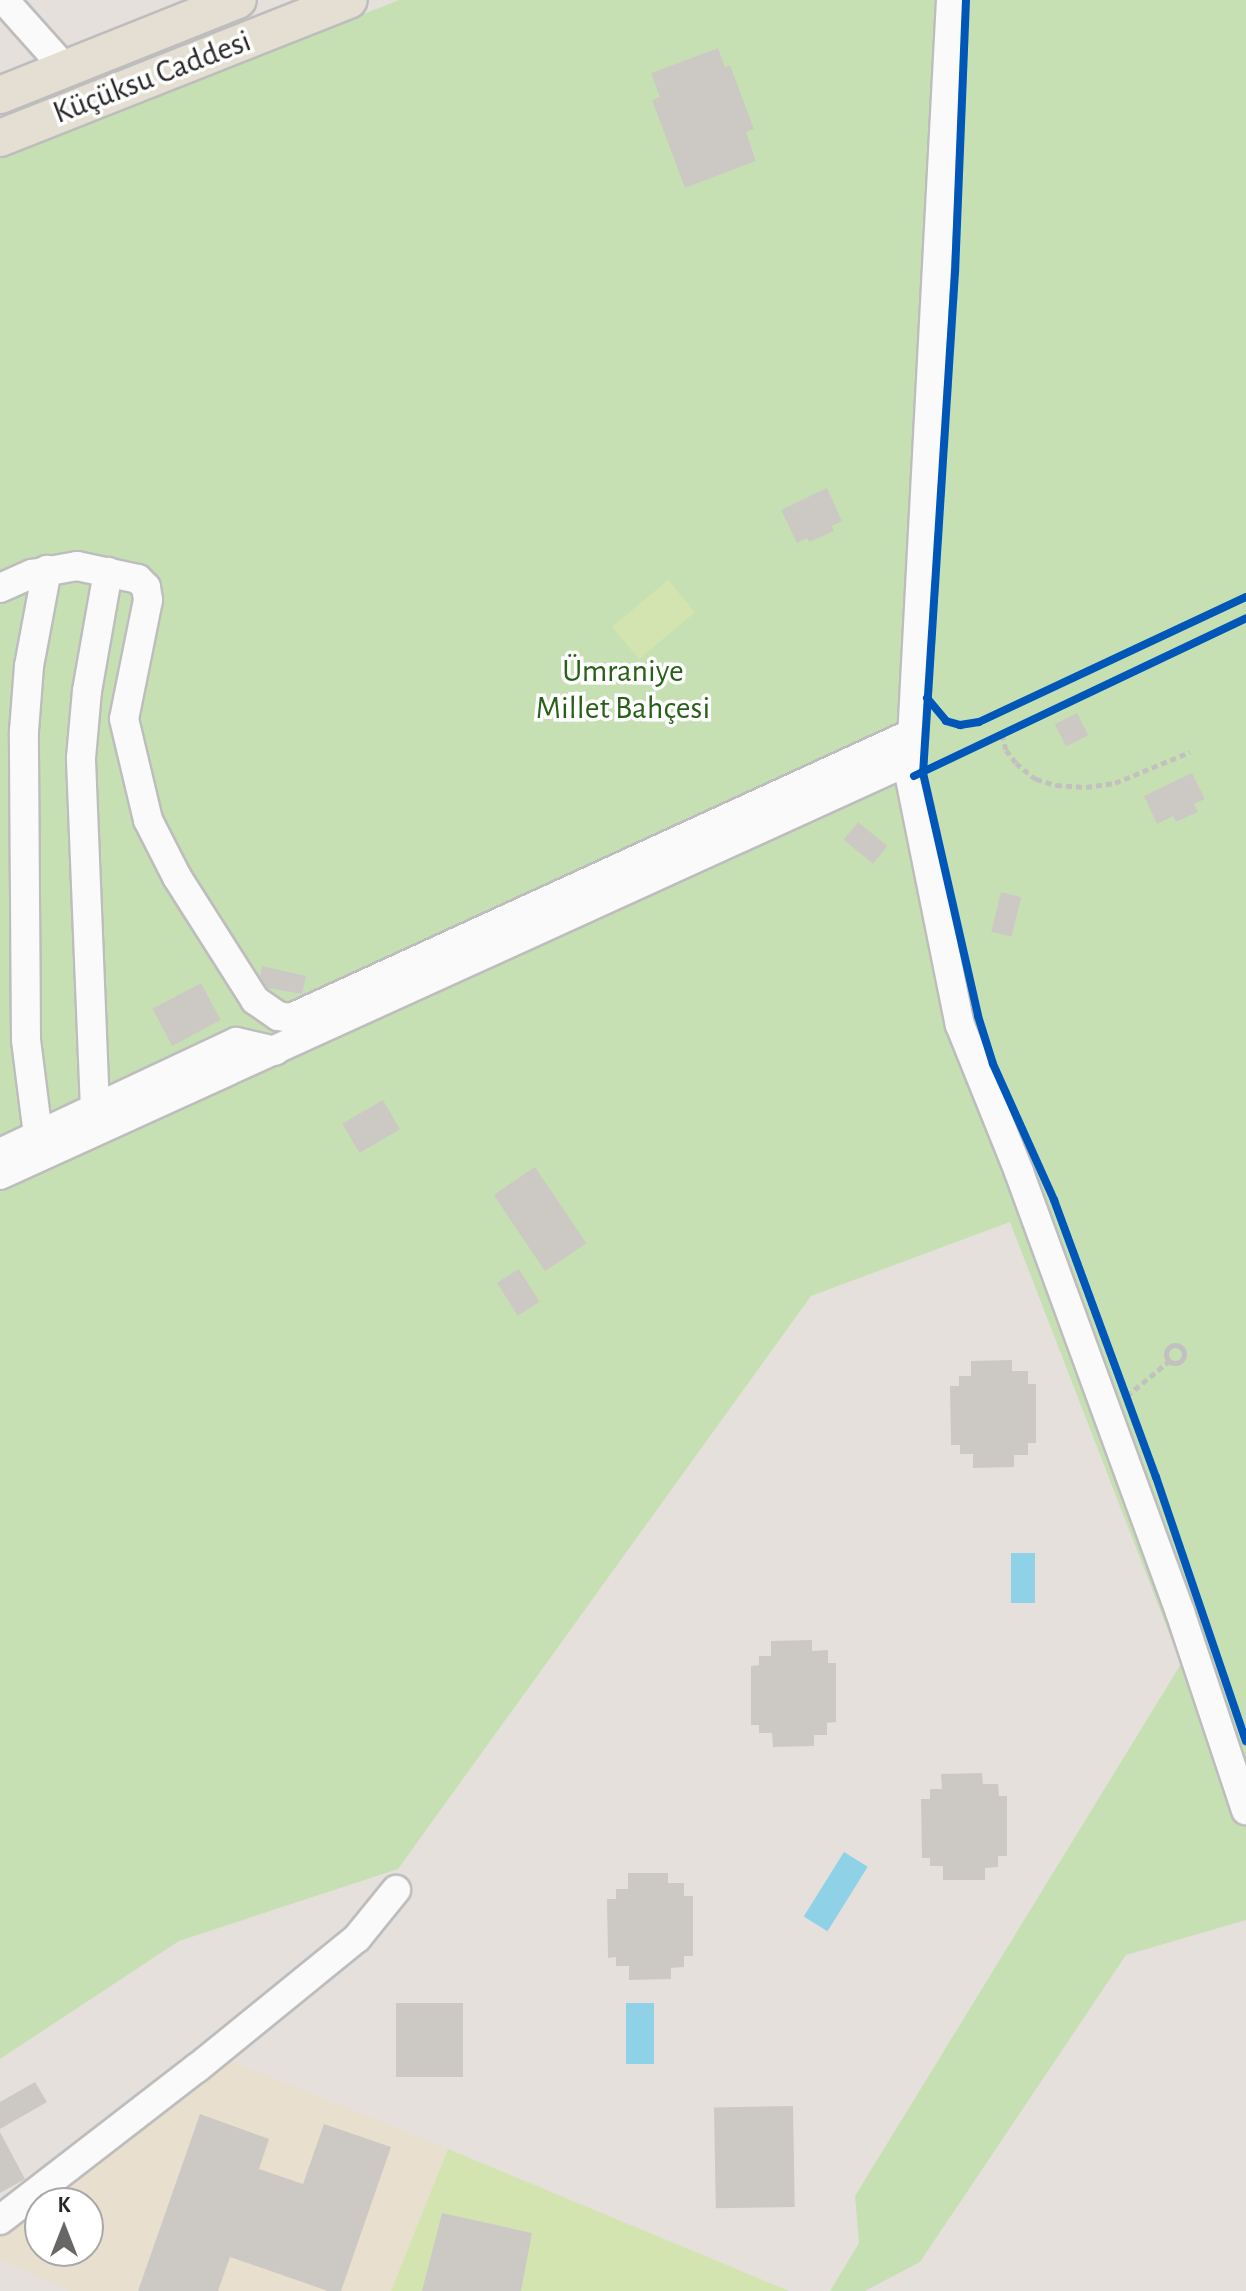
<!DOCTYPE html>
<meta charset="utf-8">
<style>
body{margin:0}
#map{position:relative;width:1246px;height:2291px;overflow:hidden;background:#e5e0db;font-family:"Alegreya Sans",sans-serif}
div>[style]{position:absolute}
.education>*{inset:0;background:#e9dfcf}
.green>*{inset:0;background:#c7e0b3}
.pitch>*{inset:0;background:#d3e4b1;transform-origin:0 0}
.water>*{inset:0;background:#8fd2e7;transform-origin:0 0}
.building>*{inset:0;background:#ccc9c5;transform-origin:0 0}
.path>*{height:5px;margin-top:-2.5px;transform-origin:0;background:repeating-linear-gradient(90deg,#c2c1c0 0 6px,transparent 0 10px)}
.path>.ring{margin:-2.5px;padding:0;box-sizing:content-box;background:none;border:5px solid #c2c1c0;border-radius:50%}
.roads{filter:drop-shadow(2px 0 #bebdbd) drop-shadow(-2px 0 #bebdbd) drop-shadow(0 2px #bebdbd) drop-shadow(0 -2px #bebdbd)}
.minor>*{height:28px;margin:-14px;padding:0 14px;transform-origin:14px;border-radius:14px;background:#fbfafa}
.major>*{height:36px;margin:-18px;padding:0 18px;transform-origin:18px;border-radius:18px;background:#e4dfd2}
.cycleway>*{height:8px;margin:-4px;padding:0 4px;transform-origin:4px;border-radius:4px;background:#0057b8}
span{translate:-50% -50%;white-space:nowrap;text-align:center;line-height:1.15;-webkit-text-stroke:7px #fff;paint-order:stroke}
.street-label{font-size:32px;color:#262626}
.park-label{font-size:32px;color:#296019}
.north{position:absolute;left:24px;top:2187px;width:80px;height:80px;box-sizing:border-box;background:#fff;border:2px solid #a8a8a8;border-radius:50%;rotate:0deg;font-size:22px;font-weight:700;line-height:32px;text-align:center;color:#262626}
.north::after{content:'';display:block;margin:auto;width:28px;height:36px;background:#696765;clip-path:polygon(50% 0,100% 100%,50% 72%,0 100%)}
</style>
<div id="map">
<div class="education">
<div style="clip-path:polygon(231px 2061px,448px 2149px,391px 2291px,69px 2291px,0 2259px,0 2236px,40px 2206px,40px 2251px,88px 2251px,88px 2203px,43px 2203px)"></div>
</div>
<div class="green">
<div style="clip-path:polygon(399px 0,1246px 0,1246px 1920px,1126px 1955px,920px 2262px,865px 2291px,830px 2291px,859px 2243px,855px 2196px,1181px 1664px,1010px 1222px,811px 1296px,398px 1869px,179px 1941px,0 2059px,0 158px)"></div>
</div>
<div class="pitch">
<div style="left:668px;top:580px;width:42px;height:73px;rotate:50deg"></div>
<div style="clip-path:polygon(448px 2149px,789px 2291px,391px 2291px)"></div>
</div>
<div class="water">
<div style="left:1011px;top:1553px;width:24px;height:50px"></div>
<div style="left:844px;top:1852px;width:28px;height:76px;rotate:32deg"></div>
<div style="left:626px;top:2003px;width:28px;height:61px"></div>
</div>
<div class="building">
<div style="clip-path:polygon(718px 48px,725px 67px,730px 65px,754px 129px,746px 132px,756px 161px,685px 188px,652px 100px,660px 97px,651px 73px)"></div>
<div style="clip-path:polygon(827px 488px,842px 521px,832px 526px,834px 531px,809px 542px,807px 538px,797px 543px,781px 510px)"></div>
<div style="left:1077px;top:713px;width:25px;height:25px;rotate:63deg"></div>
<div style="clip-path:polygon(1192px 773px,1205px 799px,1194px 804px,1198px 812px,1176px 822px,1173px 816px,1157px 824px,1144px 796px)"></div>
<div style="left:858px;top:822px;width:38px;height:23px;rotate:39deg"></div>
<div style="left:1001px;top:892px;width:21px;height:41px;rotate:14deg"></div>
<div style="clip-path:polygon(262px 966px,306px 976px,302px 994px,267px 988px,260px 976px)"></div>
<div style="left:201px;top:983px;width:42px;height:55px;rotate:62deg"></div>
<div style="left:383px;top:1100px;width:34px;height:47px;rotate:60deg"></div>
<div style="left:535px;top:1167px;width:92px;height:50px;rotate:56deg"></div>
<div style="left:519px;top:1269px;width:39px;height:26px;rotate:58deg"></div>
<div style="clip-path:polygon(1012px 1360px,1012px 1371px,1028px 1371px,1028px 1384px,1036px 1384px,1036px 1443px,1028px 1443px,1028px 1455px,1014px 1455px,1014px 1467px,973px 1468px,973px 1454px,960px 1454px,960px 1445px,951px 1445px,950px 1386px,959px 1386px,959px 1376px,971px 1376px,971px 1361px)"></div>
<div style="clip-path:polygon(812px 1640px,812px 1651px,828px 1650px,828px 1663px,836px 1663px,836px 1722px,827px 1723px,827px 1735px,814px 1735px,814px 1746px,773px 1747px,772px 1733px,759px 1733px,759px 1725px,751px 1725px,751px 1666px,759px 1665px,759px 1656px,771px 1656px,771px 1641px)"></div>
<div style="clip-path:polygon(982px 1773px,983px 1784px,998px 1784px,999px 1796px,1007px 1796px,1007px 1856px,998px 1856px,998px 1867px,985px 1868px,985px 1880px,943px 1880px,943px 1866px,930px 1866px,930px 1858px,922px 1858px,921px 1799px,930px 1799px,930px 1789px,942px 1789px,941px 1774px)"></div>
<div style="clip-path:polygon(628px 1873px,668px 1873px,668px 1883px,684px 1883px,684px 1896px,693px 1896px,693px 1956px,684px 1956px,684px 1967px,671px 1968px,671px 1979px,629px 1980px,629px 1966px,616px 1966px,616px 1957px,608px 1958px,607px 1899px,616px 1899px,616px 1889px,628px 1889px)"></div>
<div style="left:396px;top:2003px;width:67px;height:74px"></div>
<div style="clip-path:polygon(35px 2082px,47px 2102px,0 2129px,0 2102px)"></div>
<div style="left:793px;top:2106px;width:101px;height:79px;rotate:89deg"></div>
<div style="clip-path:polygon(200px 2114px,269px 2139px,259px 2169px,303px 2184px,324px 2124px,391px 2147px,341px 2291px,328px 2291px,230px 2257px,218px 2291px,138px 2291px)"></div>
<div style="clip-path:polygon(0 2132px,25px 2179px,0 2193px)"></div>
<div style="clip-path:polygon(442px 2213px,532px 2233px,521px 2291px,422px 2291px)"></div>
</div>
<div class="path">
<div style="left:1002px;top:734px;width:16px;rotate:76deg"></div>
<div style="left:1006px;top:750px;width:16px;rotate:52deg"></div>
<div style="left:1016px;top:763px;width:26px;rotate:39deg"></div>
<div style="left:1036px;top:779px;width:21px;rotate:17deg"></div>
<div style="left:1056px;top:785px;width:30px;rotate:4deg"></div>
<div style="left:1086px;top:787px;width:29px;rotate:-8deg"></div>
<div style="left:1115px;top:783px;width:81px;rotate:-22.5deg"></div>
<div class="ring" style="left:1166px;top:1345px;width:13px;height:13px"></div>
<div style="left:1127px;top:1396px;width:55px;rotate:-39.8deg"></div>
</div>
<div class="roads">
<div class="minor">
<div style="left:4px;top:0;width:90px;rotate:48.2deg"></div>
<div style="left:951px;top:0;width:779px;rotate:93.02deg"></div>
<div style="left:910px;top:778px;width:252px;rotate:78.6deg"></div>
<div style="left:960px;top:1025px;width:158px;rotate:68.1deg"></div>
<div style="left:1019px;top:1172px;width:469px;rotate:69.9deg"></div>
<div style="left:1180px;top:1612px;width:209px;rotate:71.6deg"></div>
<div style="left:0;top:588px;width:35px;rotate:-24deg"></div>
<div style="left:32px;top:574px;width:46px;rotate:-10.1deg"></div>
<div style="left:77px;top:566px;width:62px;rotate:12deg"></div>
<div style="left:138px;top:579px;width:11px;rotate:45deg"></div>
<div style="left:146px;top:587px;width:13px;rotate:81deg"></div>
<div style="left:148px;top:600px;width:121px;rotate:101.4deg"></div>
<div style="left:124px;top:719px;width:104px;rotate:76.6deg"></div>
<div style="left:148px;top:820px;width:64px;rotate:63deg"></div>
<div style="left:177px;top:877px;width:146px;rotate:57.6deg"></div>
<div style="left:255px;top:1000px;width:28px;rotate:35deg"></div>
<div style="left:278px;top:1016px;width:13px;rotate:9deg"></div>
<div style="left:291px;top:1018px;width:684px;rotate:-24.62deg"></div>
<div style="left:95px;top:1109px;width:351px;rotate:-92.3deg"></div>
<div style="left:81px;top:758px;width:67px;rotate:-84.9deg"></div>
<div style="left:87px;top:691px;width:121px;rotate:-80deg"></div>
<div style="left:38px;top:1135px;width:96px;rotate:-97.2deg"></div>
<div style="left:26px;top:1040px;width:309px;rotate:-90.4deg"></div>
<div style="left:24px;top:731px;width:65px;rotate:-85.6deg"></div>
<div style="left:29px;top:666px;width:98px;rotate:-79.4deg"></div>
<div style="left:0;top:1153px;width:261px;rotate:-25.2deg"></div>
<div style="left:236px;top:1042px;width:40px;rotate:13deg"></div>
<div style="left:0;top:1175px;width:1001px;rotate:-24.49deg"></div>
<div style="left:0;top:2220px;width:249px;rotate:-37.7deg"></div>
<div style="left:197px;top:2068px;width:206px;rotate:-39.1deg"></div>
<div style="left:357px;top:1938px;width:62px;rotate:-50.9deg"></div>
</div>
<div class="major">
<div style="left:0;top:95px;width:256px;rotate:-21.8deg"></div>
<div style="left:0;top:138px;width:375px;rotate:-21.6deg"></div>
</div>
</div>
<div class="cycleway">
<div style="left:966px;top:0;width:272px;rotate:92.3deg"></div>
<div style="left:955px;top:272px;width:502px;rotate:93.65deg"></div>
<div style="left:923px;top:773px;width:249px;rotate:77.2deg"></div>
<div style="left:978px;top:1016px;width:50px;rotate:72.6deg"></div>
<div style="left:993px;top:1064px;width:149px;rotate:65.8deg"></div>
<div style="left:1054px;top:1200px;width:295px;rotate:69.8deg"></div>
<div style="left:1156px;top:1477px;width:279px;rotate:71.2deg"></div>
<div style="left:927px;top:698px;width:30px;rotate:50deg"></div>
<div style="left:946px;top:721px;width:15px;rotate:16deg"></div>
<div style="left:960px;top:725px;width:19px;rotate:-9deg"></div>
<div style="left:979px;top:722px;width:295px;rotate:-25.1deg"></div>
<div style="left:914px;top:776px;width:368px;rotate:-25.4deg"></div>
</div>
<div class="street-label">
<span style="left:152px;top:77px;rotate:-21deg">Küçüksu Caddesi</span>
</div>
<div class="park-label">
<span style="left:623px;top:690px">Ümraniye<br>Millet Bahçesi</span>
</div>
<div class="north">K</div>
</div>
